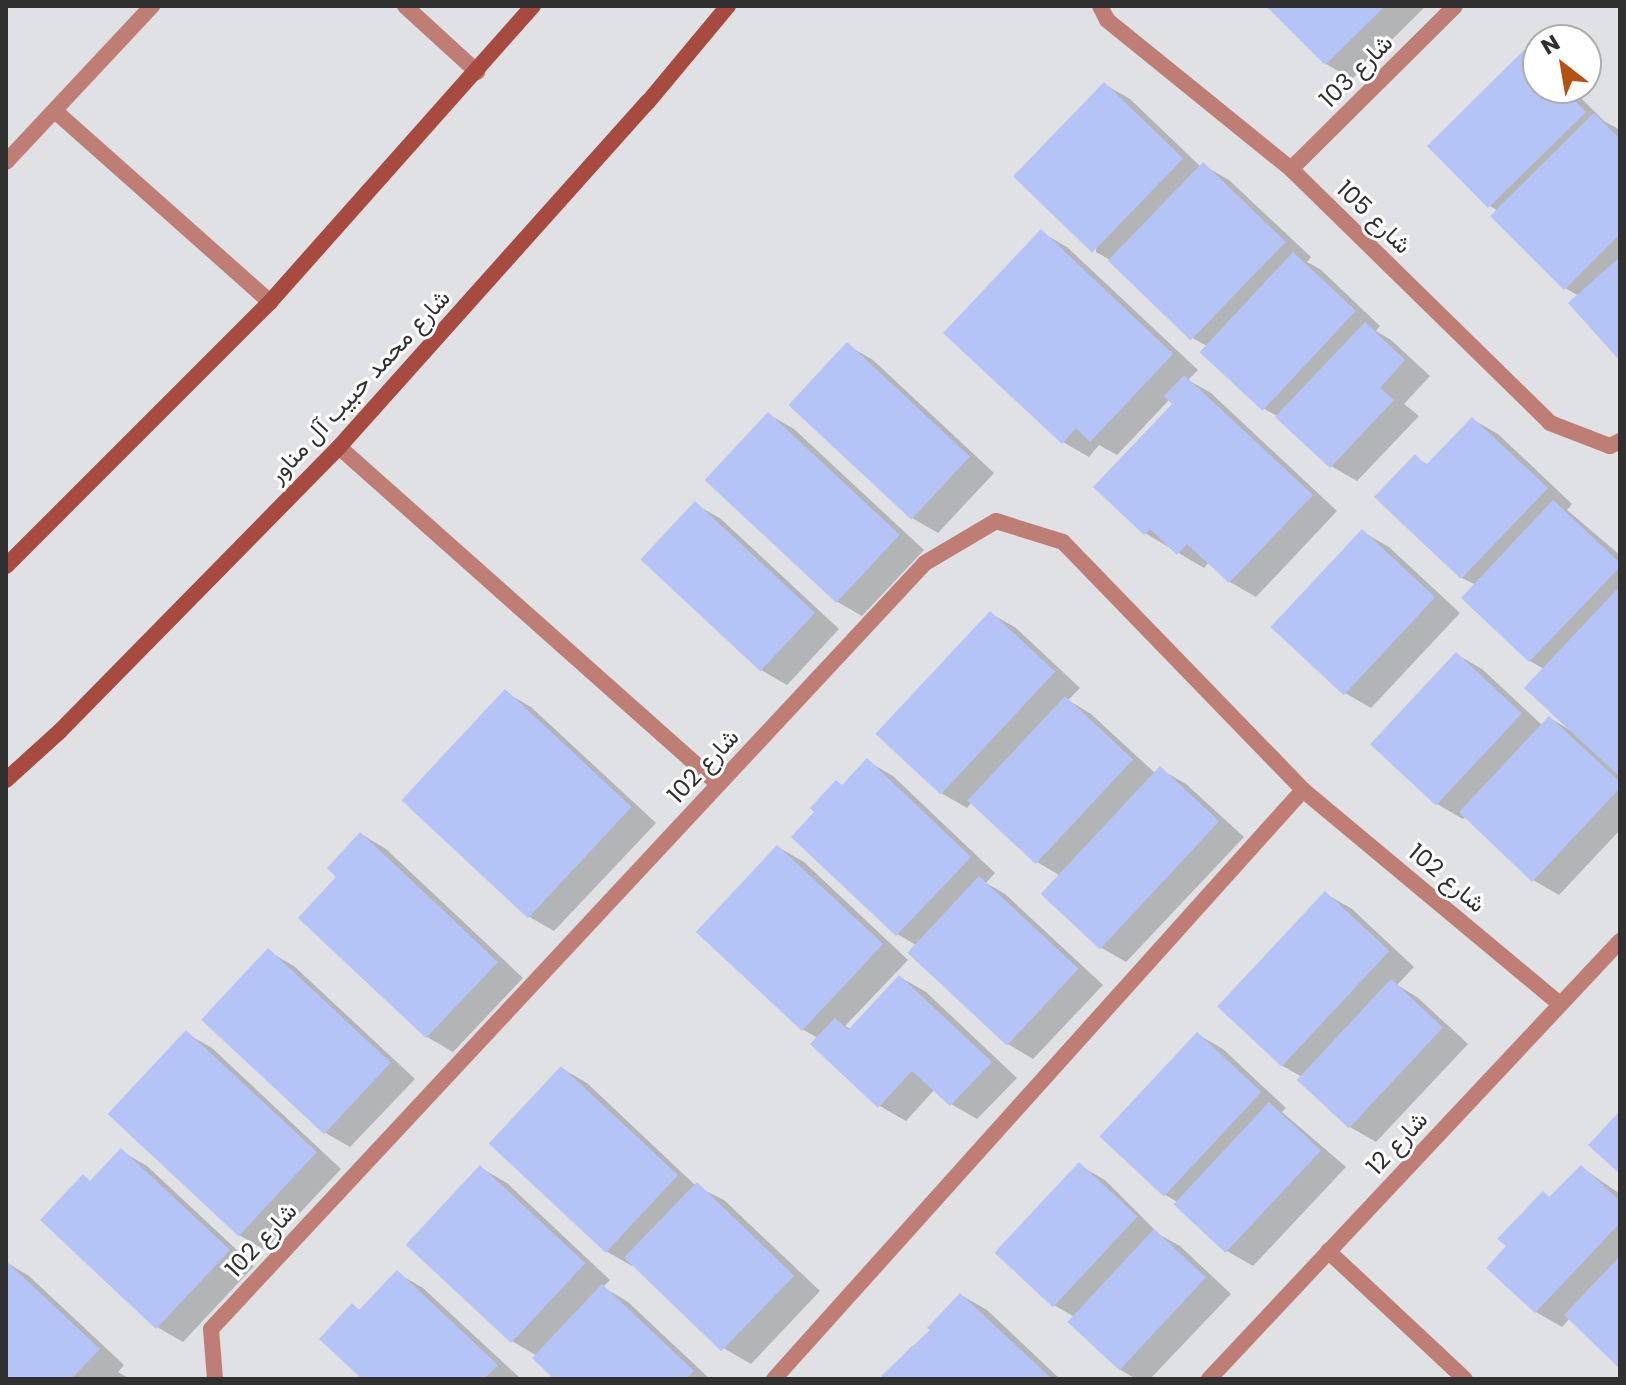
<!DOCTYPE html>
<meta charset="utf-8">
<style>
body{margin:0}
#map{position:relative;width:1626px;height:1385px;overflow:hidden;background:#e0e1e4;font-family:Poppins,Vazirmatn,sans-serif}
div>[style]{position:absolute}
.shadow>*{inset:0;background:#0003}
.building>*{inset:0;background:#b4c4f7;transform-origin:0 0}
.service>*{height:16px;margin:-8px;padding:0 8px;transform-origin:8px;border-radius:8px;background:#bf7e75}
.minor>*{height:16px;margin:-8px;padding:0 8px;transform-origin:8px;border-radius:8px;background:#bf7e75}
.secondary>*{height:16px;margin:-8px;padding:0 8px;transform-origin:8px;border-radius:8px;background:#a74a40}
span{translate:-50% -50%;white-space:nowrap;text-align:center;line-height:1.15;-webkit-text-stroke:6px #fff;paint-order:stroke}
.street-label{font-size:24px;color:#303031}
.frame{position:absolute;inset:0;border:8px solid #303031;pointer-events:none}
.north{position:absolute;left:1522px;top:24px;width:80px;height:80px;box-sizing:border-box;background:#fff;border:2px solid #acacad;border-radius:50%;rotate:329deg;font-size:22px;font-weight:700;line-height:32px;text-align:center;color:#303031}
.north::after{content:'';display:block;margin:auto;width:28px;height:36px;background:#b45213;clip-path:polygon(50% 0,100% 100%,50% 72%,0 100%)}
</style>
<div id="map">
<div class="shadow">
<div style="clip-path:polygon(1269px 6px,1426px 6px,1352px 79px,1326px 64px)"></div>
<div style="clip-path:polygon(1525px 52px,1538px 60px,1538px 88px,1571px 88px,1604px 121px,1620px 130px,1620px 358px,1579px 296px,1565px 288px,1498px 211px,1490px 206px)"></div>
<div style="clip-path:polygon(1104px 84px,1130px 99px,1201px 167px,1203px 165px,1229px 180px,1311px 257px,1307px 262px,1320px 269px,1380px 326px,1376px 331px,1391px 340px,1430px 376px,1404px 404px,1419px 416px,1357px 481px,1331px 466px,1277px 416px,1263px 408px,1207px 346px,1194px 339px,1112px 261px,1096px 252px)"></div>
<div style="clip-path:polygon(1041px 232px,1067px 247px,1198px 370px,1188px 380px,1211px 393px,1337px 511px,1256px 597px,1230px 582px,1209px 562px,1204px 568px,1145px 533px,1175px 404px,1170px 399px,1117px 455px,1099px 445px,1089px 457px,1063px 442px)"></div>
<div style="clip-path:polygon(847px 345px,873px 360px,994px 473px,938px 533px,912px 518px)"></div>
<div style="clip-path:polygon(768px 414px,794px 429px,924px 550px,862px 616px,836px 601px)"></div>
<div style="clip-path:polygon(1472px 419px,1498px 434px,1572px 504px,1567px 510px,1620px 555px,1620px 830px,1559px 895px,1533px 880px,1466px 816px,1463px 819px,1437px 804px,1456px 654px,1482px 669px,1543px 726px,1550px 718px,1570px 730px,1544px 669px,1530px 661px,1476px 585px,1462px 578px,1415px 457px,1428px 465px)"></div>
<div style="clip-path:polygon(695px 504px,721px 519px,839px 629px,787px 685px,761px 670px)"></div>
<div style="clip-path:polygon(1363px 532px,1389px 547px,1460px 613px,1371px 708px,1345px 693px)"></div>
<div style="clip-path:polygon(990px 613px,1016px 628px,1080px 688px,1068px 700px,1091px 714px,1156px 774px,1160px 769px,1186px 784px,1244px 837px,1126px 962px,1100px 947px,1059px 875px,1037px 862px,972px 802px,967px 808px,941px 793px)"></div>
<div style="clip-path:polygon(505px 692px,531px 707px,656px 823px,554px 931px,528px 916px,404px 800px)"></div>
<div style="clip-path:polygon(867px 761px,893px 776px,995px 873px,986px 883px,1005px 894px,1103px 985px,1033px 1059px,1008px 1044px,910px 952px,916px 945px,897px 934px,843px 786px)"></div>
<div style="clip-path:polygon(361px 834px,386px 849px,523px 978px,453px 1052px,427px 1037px,339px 877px)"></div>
<div style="clip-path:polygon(778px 847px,804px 862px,908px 960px,845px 1026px,851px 1029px,900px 977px,926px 992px,1017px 1078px,977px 1119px,951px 1104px,935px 1089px,906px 1121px,880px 1106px,818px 1038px,802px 1029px)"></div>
<div style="clip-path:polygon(1326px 894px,1352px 909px,1414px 967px,1397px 985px,1417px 997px,1468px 1044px,1376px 1142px,1350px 1127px,1302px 1077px,1281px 1065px)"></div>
<div style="clip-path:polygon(268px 951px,294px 966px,415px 1079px,350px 1147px,324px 1132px)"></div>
<div style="clip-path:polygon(186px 1033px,212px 1048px,341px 1169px,265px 1250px,239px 1235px)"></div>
<div style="clip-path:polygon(1197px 1034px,1223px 1049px,1286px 1108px,1282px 1112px,1346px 1167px,1253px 1266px,1227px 1251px,1177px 1202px,1164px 1194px)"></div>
<div style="clip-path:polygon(561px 1068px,587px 1083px,696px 1186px,724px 1200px,820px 1291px,751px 1364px,725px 1349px,634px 1264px,632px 1266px,606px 1251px)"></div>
<div style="clip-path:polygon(121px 1151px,147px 1166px,254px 1266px,183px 1342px,157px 1327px,92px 1182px)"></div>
<div style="clip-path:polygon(1079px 1165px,1105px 1180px,1160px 1235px,1180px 1246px,1231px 1294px,1150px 1379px,1136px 1379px,1119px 1369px,1073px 1316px,1054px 1305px)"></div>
<div style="clip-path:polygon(1581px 1167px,1620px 1194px,1620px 1365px,1570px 1318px,1562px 1327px,1536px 1312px,1509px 1246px,1543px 1193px,1551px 1198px)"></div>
<div style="clip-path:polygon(481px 1168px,507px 1183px,610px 1280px,603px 1287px,628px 1302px,710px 1379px,557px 1379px,537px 1356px,512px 1341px)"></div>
<div style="clip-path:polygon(6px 1262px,29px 1276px,124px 1365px,118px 1372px,130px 1379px,6px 1379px)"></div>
<div style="clip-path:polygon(397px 1273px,423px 1288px,521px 1379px,365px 1379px,353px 1306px,361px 1311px)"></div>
<div style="clip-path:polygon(961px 1295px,987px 1310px,1060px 1379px,887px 1379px,884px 1376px,912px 1346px,916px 1348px)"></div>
</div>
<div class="building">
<div style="clip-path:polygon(1266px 6px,1385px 6px,1325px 65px)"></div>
<div style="clip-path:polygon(1524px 50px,1538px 63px,1538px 88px,1562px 88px,1586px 112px,1488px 208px,1427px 146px)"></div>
<div style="left:1104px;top:82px;width:110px;height:131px;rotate:44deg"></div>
<div style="clip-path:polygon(1594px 113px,1620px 139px,1620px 234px,1564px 290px,1490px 216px)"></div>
<div style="left:1203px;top:162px;width:115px;height:137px;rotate:44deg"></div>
<div style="clip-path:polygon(1041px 229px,1173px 354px,1090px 442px,1076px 428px,1062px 444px,943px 333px)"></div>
<div style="left:1293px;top:252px;width:86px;height:137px;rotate:43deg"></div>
<div style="clip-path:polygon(1620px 257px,1620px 361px,1568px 303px)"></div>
<div style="clip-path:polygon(1365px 322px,1405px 360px,1380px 388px,1394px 400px,1330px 468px,1275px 417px)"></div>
<div style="left:847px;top:342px;width:168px;height:86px;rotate:43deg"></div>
<div style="clip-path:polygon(1184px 375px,1313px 495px,1229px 583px,1187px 544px,1177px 555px,1150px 529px,1144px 535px,1093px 487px,1172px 404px,1164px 396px)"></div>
<div style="left:768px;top:412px;width:180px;height:93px;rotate:43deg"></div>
<div style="clip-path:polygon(1472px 417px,1548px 488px,1461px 579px,1374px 497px,1415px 454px,1426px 465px)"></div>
<div style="clip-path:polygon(1553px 500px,1620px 563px,1620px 567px,1529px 662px,1461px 598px)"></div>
<div style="left:695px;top:501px;width:164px;height:80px;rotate:43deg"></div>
<div style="left:1362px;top:529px;width:100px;height:134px;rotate:43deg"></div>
<div style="clip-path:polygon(1620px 586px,1620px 777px,1524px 688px)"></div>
<div style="left:990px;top:611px;width:89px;height:168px;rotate:43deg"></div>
<div style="left:1456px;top:652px;width:90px;height:126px;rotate:43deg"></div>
<div style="left:505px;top:689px;width:173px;height:152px;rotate:43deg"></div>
<div style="left:1065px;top:696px;width:93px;height:143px;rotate:43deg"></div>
<div style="clip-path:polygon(1549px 716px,1620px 782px,1620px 788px,1532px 882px,1459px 812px)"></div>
<div style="clip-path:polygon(867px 758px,971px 857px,896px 936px,791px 837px,814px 812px,810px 808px,836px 780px,842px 785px)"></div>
<div style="left:1160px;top:766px;width:81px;height:175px;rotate:43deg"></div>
<div style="clip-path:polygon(360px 832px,498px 962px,426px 1038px,298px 918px,336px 877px,327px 868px)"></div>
<div style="left:777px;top:845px;width:145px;height:119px;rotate:43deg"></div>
<div style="left:979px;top:876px;width:136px;height:105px;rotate:43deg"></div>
<div style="left:1325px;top:891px;width:88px;height:158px;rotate:43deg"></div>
<div style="left:268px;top:948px;width:168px;height:98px;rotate:43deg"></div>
<div style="clip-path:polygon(899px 975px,992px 1062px,950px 1106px,912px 1071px,878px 1108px,810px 1044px,835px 1018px,848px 1030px)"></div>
<div style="left:1391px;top:979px;width:71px;height:138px;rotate:43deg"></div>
<div style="left:186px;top:1030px;width:179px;height:115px;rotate:43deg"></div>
<div style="left:1197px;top:1032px;width:88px;height:143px;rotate:43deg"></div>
<div style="left:561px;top:1066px;width:160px;height:106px;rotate:43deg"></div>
<div style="left:1269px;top:1102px;width:71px;height:140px;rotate:43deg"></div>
<div style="clip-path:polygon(1620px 1111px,1620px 1174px,1588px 1145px)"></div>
<div style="clip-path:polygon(121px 1148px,230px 1250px,156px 1329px,40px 1220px,83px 1174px,90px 1181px)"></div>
<div style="left:1079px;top:1162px;width:80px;height:124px;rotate:43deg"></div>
<div style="left:480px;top:1165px;width:144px;height:109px;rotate:43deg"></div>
<div style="clip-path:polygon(1581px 1165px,1620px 1201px,1620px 1223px,1535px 1313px,1486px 1268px,1506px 1246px,1497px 1239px,1543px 1191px,1549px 1197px)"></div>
<div style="left:697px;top:1182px;width:135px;height:105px;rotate:44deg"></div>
<div style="left:1154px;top:1229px;width:71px;height:127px;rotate:43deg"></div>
<div style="clip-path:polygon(1620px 1256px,1620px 1365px,1618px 1367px,1564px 1315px)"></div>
<div style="clip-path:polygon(6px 1261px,100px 1349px,71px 1379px,6px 1379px)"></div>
<div style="clip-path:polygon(397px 1270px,498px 1365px,484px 1379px,362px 1379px,319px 1339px,352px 1303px,359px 1310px)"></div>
<div style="clip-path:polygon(602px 1284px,694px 1371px,686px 1379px,554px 1379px,532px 1358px)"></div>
<div style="clip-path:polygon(960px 1293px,1052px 1379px,884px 1379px,881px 1376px,930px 1330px,927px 1328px)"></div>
</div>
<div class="service">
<div style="left:55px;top:111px;width:288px;rotate:41.6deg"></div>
<div style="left:1328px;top:1251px;width:187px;rotate:43.1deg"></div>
</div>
<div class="minor">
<div style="left:405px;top:6px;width:98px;rotate:42.5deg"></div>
<div style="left:1100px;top:6px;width:16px;rotate:63deg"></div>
<div style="left:1107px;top:20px;width:237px;rotate:39deg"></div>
<div style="left:1291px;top:169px;width:363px;rotate:44.4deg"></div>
<div style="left:1550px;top:423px;width:64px;rotate:21deg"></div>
<div style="left:1610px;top:446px;width:11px;rotate:-27deg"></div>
<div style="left:6px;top:162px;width:214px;rotate:-46.9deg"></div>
<div style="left:1291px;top:169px;width:231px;rotate:-44.8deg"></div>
<div style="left:339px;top:447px;width:507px;rotate:41.64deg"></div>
<div style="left:215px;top:1379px;width:50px;rotate:-94.6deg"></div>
<div style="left:211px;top:1329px;width:1047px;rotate:-47.01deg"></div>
<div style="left:925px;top:563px;width:82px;rotate:-30.6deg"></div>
<div style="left:996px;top:521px;width:70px;rotate:17.4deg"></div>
<div style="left:1063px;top:542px;width:345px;rotate:45.9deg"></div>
<div style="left:1303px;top:790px;width:334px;rotate:39.8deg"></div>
<div style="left:774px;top:1379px;width:792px;rotate:-48.07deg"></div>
<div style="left:1209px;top:1379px;width:601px;rotate:-46.82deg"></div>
</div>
<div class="secondary">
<div style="left:6px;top:566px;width:373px;rotate:-45deg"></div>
<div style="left:270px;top:302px;width:396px;rotate:-48.4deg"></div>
<div style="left:6px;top:780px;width:73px;rotate:-42.2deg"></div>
<div style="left:60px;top:731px;width:398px;rotate:-45.5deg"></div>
<div style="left:339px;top:447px;width:463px;rotate:-48.2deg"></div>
<div style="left:648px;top:102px;width:125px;rotate:-50.2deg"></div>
</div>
<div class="street-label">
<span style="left:1356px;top:71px;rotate:-45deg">شارع 103</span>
<span style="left:1374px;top:217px;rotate:44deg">شارع 105</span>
<span style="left:359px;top:386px;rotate:-47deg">شارع محمد حبيب آل مناور</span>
<span style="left:703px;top:766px;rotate:-47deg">شارع 102</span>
<span style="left:1447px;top:878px;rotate:40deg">شارع 102</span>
<span style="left:1397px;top:1143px;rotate:-47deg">شارع 12</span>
<span style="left:261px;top:1240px;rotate:-47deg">شارع 102</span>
</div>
<div class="frame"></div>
<div class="north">N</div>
</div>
